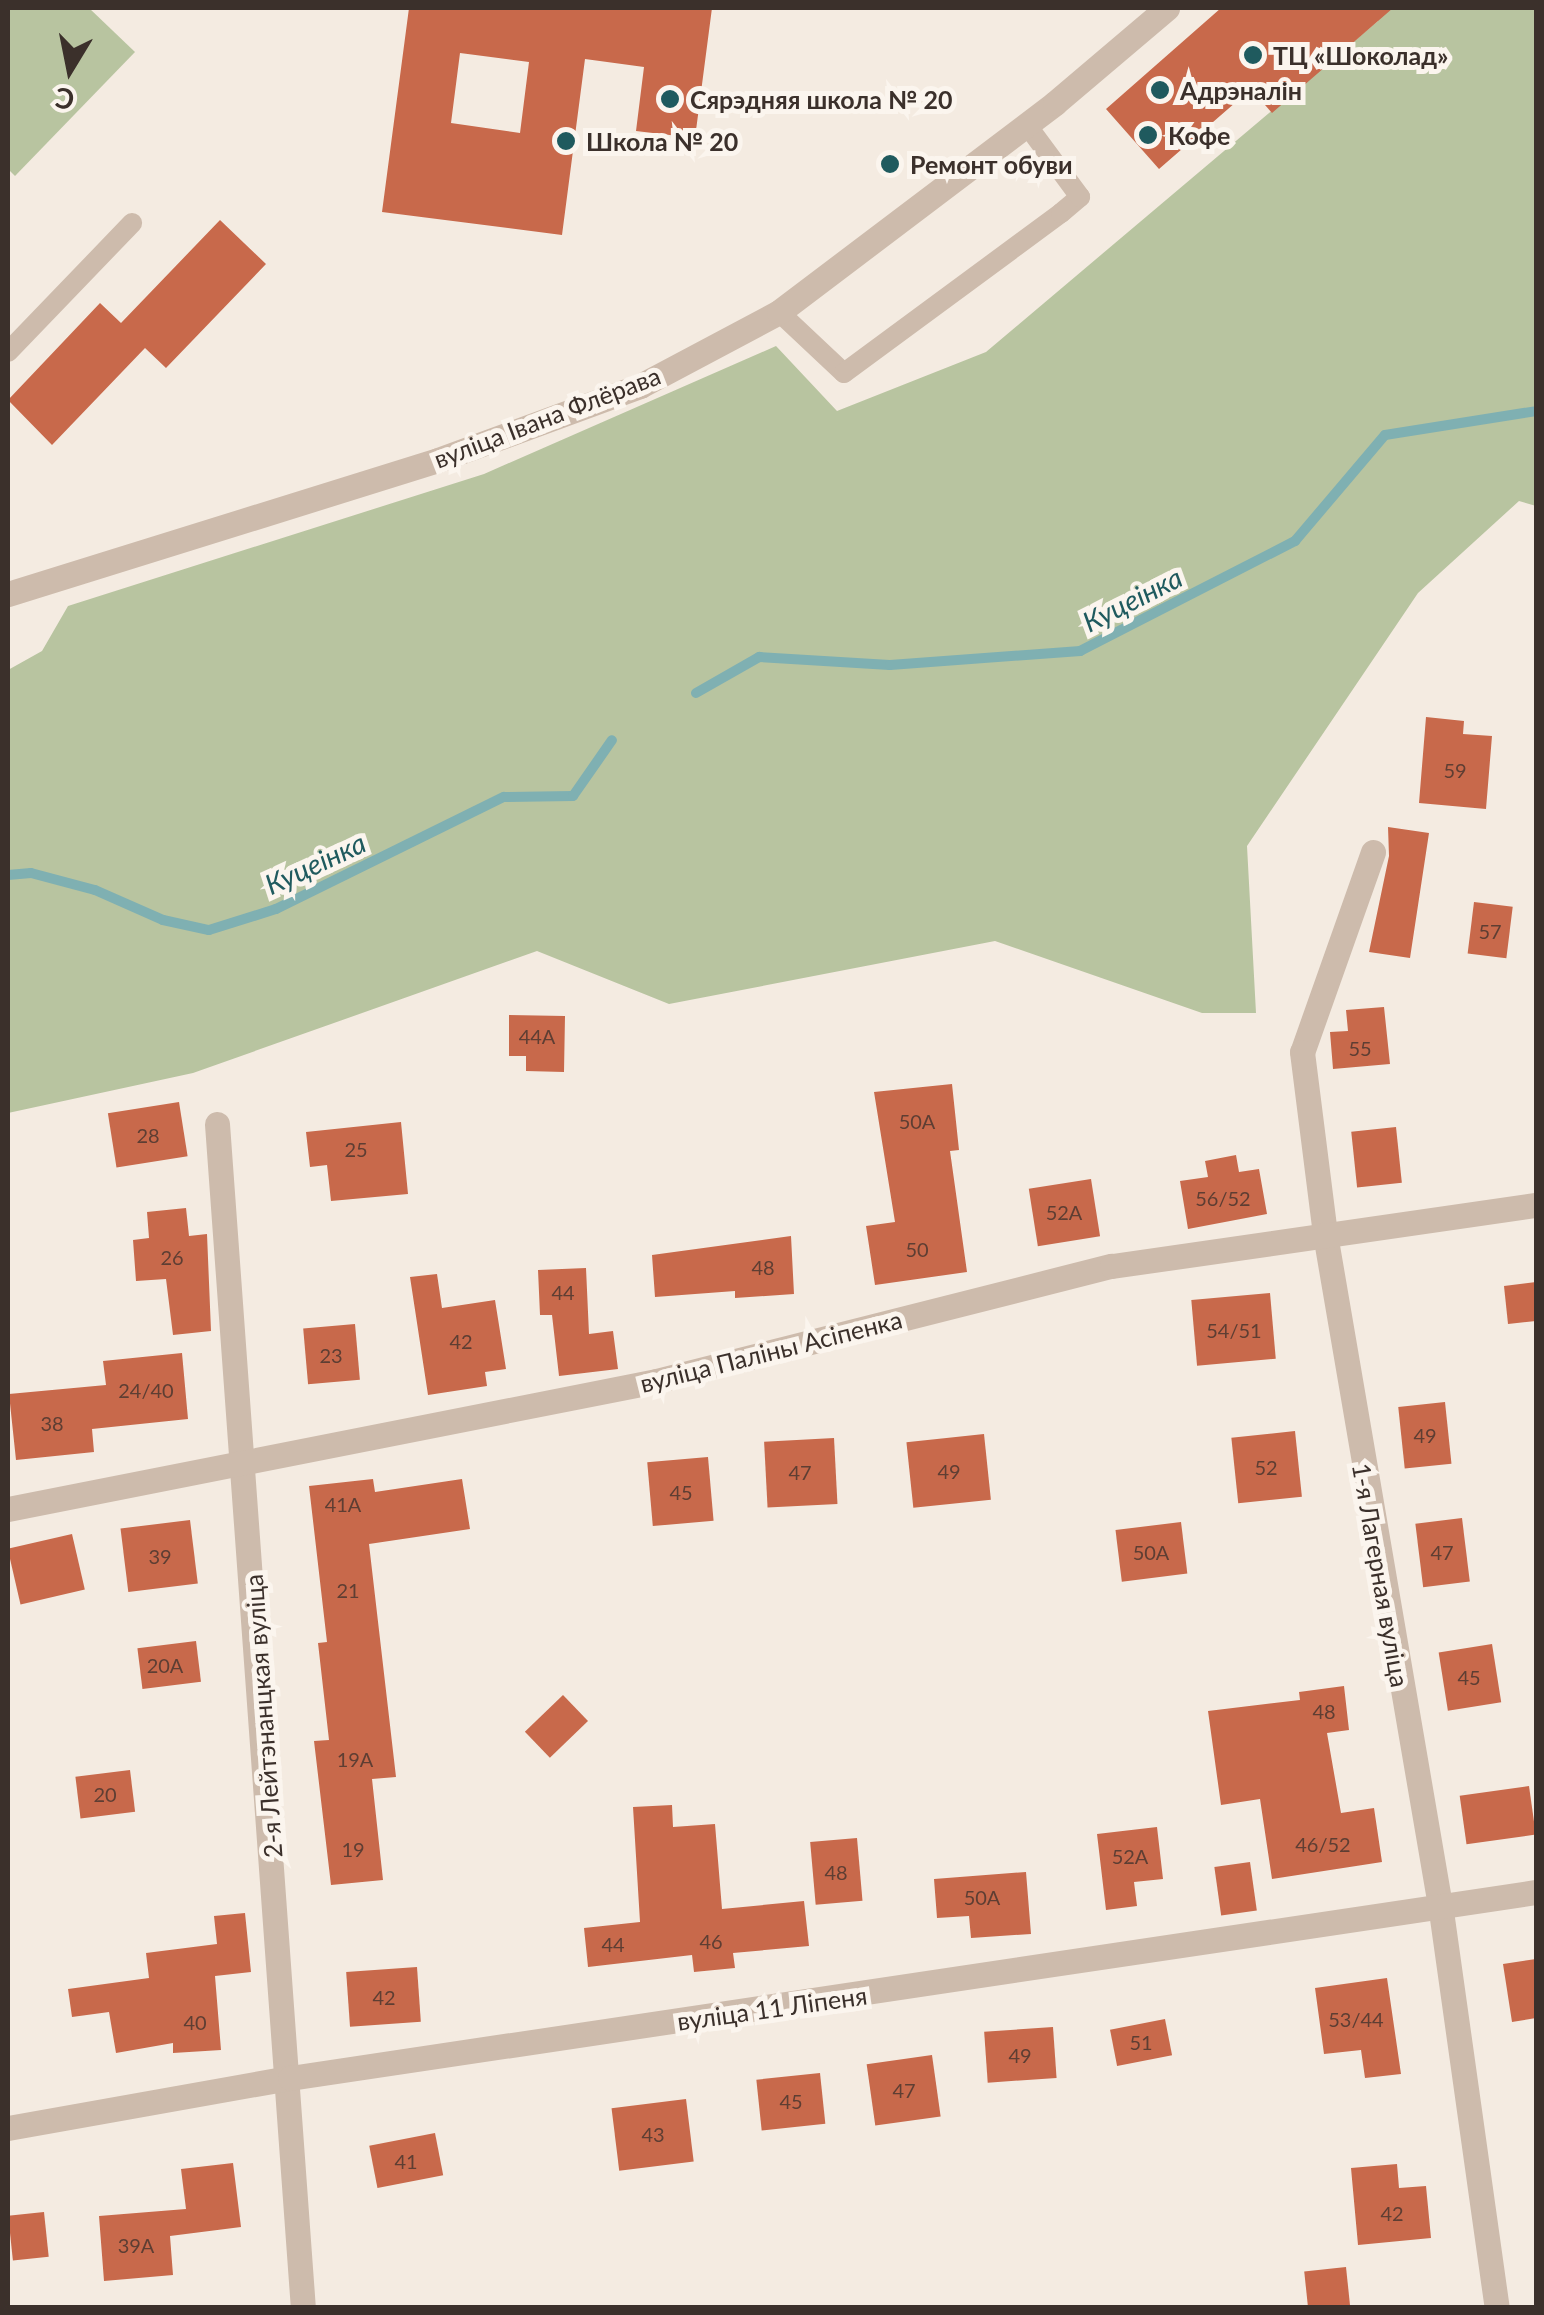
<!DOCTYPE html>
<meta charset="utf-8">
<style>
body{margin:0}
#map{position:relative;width:1544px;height:2315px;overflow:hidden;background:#f4ebe1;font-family:Lato,sans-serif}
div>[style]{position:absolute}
.green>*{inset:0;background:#b8c4a0}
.stream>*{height:10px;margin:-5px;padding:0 5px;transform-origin:5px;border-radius:5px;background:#7fb0b2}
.building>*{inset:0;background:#c8694b;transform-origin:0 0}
.service>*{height:20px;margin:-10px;padding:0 10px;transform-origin:10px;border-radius:10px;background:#cdbbac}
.minor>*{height:25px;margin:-12.5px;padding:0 12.5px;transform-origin:12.5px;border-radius:12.5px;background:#cdbbac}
.tertiary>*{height:25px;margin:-12.5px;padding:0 12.5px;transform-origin:12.5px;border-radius:12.5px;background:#cdbbac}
.dots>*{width:28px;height:28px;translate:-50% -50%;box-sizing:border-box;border:5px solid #fbf5ee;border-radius:50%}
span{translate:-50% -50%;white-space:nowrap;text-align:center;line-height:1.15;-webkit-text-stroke:10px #fbf5ee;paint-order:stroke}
.number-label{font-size:20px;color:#5e3e33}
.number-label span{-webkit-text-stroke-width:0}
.poi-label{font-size:25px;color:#3b302b;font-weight:700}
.left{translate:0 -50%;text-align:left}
.street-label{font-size:25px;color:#3b302b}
.water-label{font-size:28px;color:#1f5a5e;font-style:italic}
.frame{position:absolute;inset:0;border:10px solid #3b302b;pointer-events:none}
.north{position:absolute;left:20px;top:20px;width:100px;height:100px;-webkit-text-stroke:8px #fbf5ee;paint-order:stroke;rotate:190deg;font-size:28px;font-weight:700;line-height:40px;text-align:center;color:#3b302b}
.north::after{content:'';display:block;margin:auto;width:35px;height:45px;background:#3b302b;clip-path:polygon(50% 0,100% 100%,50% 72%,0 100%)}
</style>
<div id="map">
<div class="green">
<div style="clip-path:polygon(8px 8px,89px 8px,135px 52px,15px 176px,8px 169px)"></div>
<div style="clip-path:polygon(1367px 8px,1536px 8px,1536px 506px,1519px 501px,1418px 593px,1247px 846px,1256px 1013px,1202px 1013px,995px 941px,669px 1004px,537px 951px,193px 1073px,8px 1113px,8px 670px,42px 651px,68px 606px,484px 474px,776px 346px,837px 411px,986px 352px,1378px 21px)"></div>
</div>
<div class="stream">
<div style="left:696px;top:693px;width:73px;rotate:-29.7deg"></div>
<div style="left:759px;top:657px;width:131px;rotate:3.5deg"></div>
<div style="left:890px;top:665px;width:191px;rotate:-4.2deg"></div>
<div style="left:1080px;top:651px;width:242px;rotate:-27.1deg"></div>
<div style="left:1295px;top:541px;width:139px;rotate:-49.7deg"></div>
<div style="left:1385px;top:435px;width:153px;rotate:-9deg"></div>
<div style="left:8px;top:875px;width:23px;rotate:-5deg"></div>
<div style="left:31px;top:873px;width:66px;rotate:14.9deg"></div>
<div style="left:95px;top:890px;width:74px;rotate:23.8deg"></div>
<div style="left:163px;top:920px;width:47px;rotate:12.3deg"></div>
<div style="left:209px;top:930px;width:70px;rotate:-17.4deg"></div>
<div style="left:276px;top:909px;width:254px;rotate:-26.2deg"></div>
<div style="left:504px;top:797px;width:69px;rotate:-0.8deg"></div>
<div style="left:573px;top:796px;width:68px;rotate:-55.1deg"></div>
</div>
<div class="building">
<div style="clip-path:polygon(evenodd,409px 8px,712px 8px,695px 138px,636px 131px,644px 67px,585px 59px,562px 235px,382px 212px,409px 8px,460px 53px,529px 62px,520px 133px,451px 123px,460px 53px)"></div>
<div style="clip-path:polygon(1221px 8px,1393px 8px,1272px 113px,1251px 89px,1159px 169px,1106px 109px)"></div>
<div style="clip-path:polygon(220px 220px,266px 264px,166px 368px,145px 348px,52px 445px,8px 400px,100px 303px,121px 323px)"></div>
<div style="clip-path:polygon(1426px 717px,1464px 721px,1463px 734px,1492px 736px,1486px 809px,1419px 803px)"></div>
<div style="clip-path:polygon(1388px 827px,1429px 833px,1410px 958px,1369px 952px,1389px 856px)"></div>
<div style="left:1474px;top:902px;width:39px;height:52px;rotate:7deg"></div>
<div style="clip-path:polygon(1384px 1007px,1390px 1064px,1333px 1069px,1330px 1032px,1348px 1031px,1346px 1010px)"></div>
<div style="clip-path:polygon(509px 1015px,565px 1016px,564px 1072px,526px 1071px,526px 1056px,509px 1056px)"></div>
<div style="clip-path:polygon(952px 1084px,959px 1150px,950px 1151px,967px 1272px,875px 1285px,866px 1226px,895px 1222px,874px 1092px)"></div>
<div style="left:179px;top:1102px;width:55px;height:72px;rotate:81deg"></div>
<div style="clip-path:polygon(401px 1122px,408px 1194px,331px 1201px,327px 1165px,310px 1167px,306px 1132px)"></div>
<div style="left:1396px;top:1127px;width:56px;height:45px;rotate:84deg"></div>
<div style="clip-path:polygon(1236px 1155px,1239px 1172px,1259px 1169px,1267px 1214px,1188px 1229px,1180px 1181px,1208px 1177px,1205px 1161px)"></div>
<div style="left:1091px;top:1179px;width:58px;height:63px;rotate:81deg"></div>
<div style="clip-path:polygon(186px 1208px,189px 1236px,207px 1234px,211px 1331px,173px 1335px,166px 1279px,136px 1281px,133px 1240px,149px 1238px,147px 1212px)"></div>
<div style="clip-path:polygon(791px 1236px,794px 1294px,735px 1298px,735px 1291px,655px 1297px,652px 1255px)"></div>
<div style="clip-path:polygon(586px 1268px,589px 1334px,613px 1331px,618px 1369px,559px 1376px,552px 1315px,540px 1315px,538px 1270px)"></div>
<div style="clip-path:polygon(437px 1274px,442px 1308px,495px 1300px,506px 1369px,485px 1372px,487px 1386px,428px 1395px,410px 1277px)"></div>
<div style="clip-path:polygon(1536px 1282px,1536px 1321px,1508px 1324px,1504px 1286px)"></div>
<div style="left:1270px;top:1293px;width:66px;height:79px;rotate:85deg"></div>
<div style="left:355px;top:1324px;width:56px;height:52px;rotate:85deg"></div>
<div style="clip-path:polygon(182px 1353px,188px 1419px,92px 1429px,94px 1452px,16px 1460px,9px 1394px,106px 1385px,103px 1361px)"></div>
<div style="left:1445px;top:1402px;width:62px;height:47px;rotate:84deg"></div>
<div style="left:1295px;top:1431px;width:66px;height:64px;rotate:84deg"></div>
<div style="left:984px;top:1434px;width:66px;height:78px;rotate:84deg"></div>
<div style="left:834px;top:1438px;width:66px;height:70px;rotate:87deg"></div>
<div style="left:708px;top:1457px;width:64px;height:61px;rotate:85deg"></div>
<div style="clip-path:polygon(373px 1479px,375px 1492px,462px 1479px,470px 1529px,369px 1544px,396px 1777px,372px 1779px,383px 1880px,331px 1885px,314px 1741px,329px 1740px,318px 1643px,327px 1642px,309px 1486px)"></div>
<div style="left:1462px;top:1518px;width:64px;height:47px;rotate:83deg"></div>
<div style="left:190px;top:1520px;width:64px;height:70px;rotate:83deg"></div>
<div style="left:1181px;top:1522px;width:52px;height:66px;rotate:83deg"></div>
<div style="left:72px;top:1534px;width:57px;height:66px;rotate:77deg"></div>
<div style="left:196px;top:1641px;width:41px;height:59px;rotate:83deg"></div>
<div style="left:1492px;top:1644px;width:59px;height:54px;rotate:81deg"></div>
<div style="clip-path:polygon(1344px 1686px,1349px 1730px,1327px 1733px,1341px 1813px,1374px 1808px,1382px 1862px,1272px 1879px,1260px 1799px,1221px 1805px,1208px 1711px,1300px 1700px,1299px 1692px)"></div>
<div style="left:563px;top:1695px;width:36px;height:53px;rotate:46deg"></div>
<div style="left:130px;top:1770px;width:42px;height:55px;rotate:83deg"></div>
<div style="left:1529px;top:1786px;width:49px;height:70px;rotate:82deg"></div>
<div style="clip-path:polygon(672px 1805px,673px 1827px,715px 1824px,722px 1909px,804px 1901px,809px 1946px,733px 1953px,735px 1968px,694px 1972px,692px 1955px,588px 1967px,584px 1928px,640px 1922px,633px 1807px)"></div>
<div style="clip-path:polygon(1157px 1827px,1163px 1879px,1134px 1882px,1137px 1906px,1106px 1910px,1097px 1834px)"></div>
<div style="left:857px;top:1838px;width:63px;height:47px;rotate:85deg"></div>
<div style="left:1250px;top:1862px;width:49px;height:36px;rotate:82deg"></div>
<div style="clip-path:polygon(1026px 1872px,1031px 1934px,971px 1938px,969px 1916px,937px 1918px,934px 1879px)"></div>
<div style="clip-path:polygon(245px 1913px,251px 1972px,215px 1976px,221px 2050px,173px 2053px,173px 2043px,116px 2053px,109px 2012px,72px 2017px,68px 1989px,149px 1978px,146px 1953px,217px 1944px,214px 1916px)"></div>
<div style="clip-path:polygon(1536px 1959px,1536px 2018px,1512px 2022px,1503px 1964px)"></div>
<div style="left:417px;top:1967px;width:55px;height:71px;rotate:86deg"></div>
<div style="clip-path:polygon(1387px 1978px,1401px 2074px,1365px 2078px,1361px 2050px,1324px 2054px,1315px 1988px)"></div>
<div style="left:1165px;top:2019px;width:37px;height:56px;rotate:79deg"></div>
<div style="left:1053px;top:2027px;width:51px;height:69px;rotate:86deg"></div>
<div style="left:932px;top:2055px;width:62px;height:66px;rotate:82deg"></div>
<div style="left:820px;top:2073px;width:51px;height:64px;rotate:84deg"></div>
<div style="left:686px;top:2099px;width:63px;height:75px;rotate:83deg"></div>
<div style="left:435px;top:2133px;width:43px;height:67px;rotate:79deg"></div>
<div style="clip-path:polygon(233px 2163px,241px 2227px,170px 2236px,173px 2275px,104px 2281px,99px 2216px,186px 2209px,181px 2169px)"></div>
<div style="clip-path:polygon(1397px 2164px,1399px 2188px,1426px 2186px,1431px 2238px,1358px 2245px,1351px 2168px)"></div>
<div style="left:44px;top:2212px;width:45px;height:36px;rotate:84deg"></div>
<div style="left:1346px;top:2267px;width:41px;height:42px;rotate:84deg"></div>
</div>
<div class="service">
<div style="left:779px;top:312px;width:89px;rotate:43.2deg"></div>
<div style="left:844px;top:373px;width:270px;rotate:-36.4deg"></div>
<div style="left:1061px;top:213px;width:25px;rotate:-40deg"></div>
<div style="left:1080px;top:197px;width:89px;rotate:-126.4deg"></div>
<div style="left:8px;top:352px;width:179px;rotate:-46.1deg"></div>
</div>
<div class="minor">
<div style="left:1373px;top:852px;width:212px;rotate:109.5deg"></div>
<div style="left:1302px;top:1052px;width:183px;rotate:82.8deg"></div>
<div style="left:1325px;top:1234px;width:687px;rotate:80.28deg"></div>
<div style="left:1441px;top:1911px;width:401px;rotate:82deg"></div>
<div style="left:217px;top:1124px;width:1187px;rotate:85.85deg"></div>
<div style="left:8px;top:1509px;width:661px;rotate:-11.17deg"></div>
<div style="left:656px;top:1381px;width:470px;rotate:-14.2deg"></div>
<div style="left:1112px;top:1266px;width:428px;rotate:-8.2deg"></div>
<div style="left:8px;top:2128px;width:286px;rotate:-10.1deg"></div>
<div style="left:290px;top:2078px;width:1260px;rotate:-8.49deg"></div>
</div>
<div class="tertiary">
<div style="left:8px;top:594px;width:450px;rotate:-17.3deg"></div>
<div style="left:438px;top:460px;width:215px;rotate:-20.1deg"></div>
<div style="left:640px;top:386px;width:157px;rotate:-28deg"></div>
<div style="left:779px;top:312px;width:346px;rotate:-37.1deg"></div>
<div style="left:1055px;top:103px;width:147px;rotate:-40.3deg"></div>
</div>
<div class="dots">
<div style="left:1253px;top:55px;background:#1f5a5e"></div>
<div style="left:1160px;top:90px;background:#1f5a5e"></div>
<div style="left:670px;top:99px;background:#1f5a5e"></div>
<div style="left:1148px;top:135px;background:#1f5a5e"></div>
<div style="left:566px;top:141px;background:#1f5a5e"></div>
<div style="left:890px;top:164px;background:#1f5a5e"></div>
</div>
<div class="number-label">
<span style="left:1455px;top:770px">59</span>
<span style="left:1490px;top:931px">57</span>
<span style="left:537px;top:1036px">44А</span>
<span style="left:1360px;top:1048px">55</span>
<span style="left:917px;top:1121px">50А</span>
<span style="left:148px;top:1135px">28</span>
<span style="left:356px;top:1149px">25</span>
<span style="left:1223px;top:1198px">56/52</span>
<span style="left:1064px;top:1212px">52А</span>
<span style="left:917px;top:1249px">50</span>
<span style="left:172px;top:1257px">26</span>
<span style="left:763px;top:1267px">48</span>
<span style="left:563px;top:1292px">44</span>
<span style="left:1234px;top:1330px">54/51</span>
<span style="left:461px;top:1341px">42</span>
<span style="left:331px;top:1355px">23</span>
<span style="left:146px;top:1390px">24/40</span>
<span style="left:52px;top:1423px">38</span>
<span style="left:1425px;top:1435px">49</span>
<span style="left:1266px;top:1467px">52</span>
<span style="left:949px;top:1471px">49</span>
<span style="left:800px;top:1472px">47</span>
<span style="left:681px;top:1492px">45</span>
<span style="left:343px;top:1504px">41А</span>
<span style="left:1151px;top:1552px">50А</span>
<span style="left:1442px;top:1552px">47</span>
<span style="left:160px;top:1556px">39</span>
<span style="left:348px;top:1590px">21</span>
<span style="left:165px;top:1665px">20А</span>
<span style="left:1469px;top:1677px">45</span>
<span style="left:1324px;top:1711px">48</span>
<span style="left:355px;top:1759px">19А</span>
<span style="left:105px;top:1794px">20</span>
<span style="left:1323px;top:1844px">46/52</span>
<span style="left:353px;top:1849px">19</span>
<span style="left:1130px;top:1856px">52А</span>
<span style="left:836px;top:1872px">48</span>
<span style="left:982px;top:1897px">50А</span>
<span style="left:711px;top:1941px">46</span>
<span style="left:613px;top:1944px">44</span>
<span style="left:384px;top:1997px">42</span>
<span style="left:1356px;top:2019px">53/44</span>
<span style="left:195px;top:2022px">40</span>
<span style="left:1141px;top:2042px">51</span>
<span style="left:1020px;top:2055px">49</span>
<span style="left:904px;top:2090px">47</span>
<span style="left:791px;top:2101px">45</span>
<span style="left:653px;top:2134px">43</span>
<span style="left:406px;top:2161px">41</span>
<span style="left:1392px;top:2213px">42</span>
<span style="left:136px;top:2245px">39А</span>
</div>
<div class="poi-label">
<span class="left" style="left:1273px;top:55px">ТЦ «Шоколад»</span>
<span class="left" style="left:1180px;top:90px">Адрэналін</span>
<span class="left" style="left:690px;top:99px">Сярэдняя школа № 20</span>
<span class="left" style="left:1168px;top:135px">Кофе</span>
<span class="left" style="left:586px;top:141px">Школа № 20</span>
<span class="left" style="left:910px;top:164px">Ремонт обуви</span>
</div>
<div class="street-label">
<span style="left:547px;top:417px;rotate:-21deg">вуліца Івана Флёрава</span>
<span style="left:771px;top:1351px;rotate:-14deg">вуліца Паліны Асіпенка</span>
<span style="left:1381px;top:1575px;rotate:80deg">1-я Лагерная вуліца</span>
<span style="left:263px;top:1716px;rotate:-94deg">2-я Лейтэнанцкая вуліца</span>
<span style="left:772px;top:2008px;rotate:-8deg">вуліца 11 Ліпеня</span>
</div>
<div class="water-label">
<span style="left:1132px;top:599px;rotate:-27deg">Куцеінка</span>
<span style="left:315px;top:863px;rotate:-25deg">Куцеінка</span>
</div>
<div class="frame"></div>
<div class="north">С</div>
</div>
